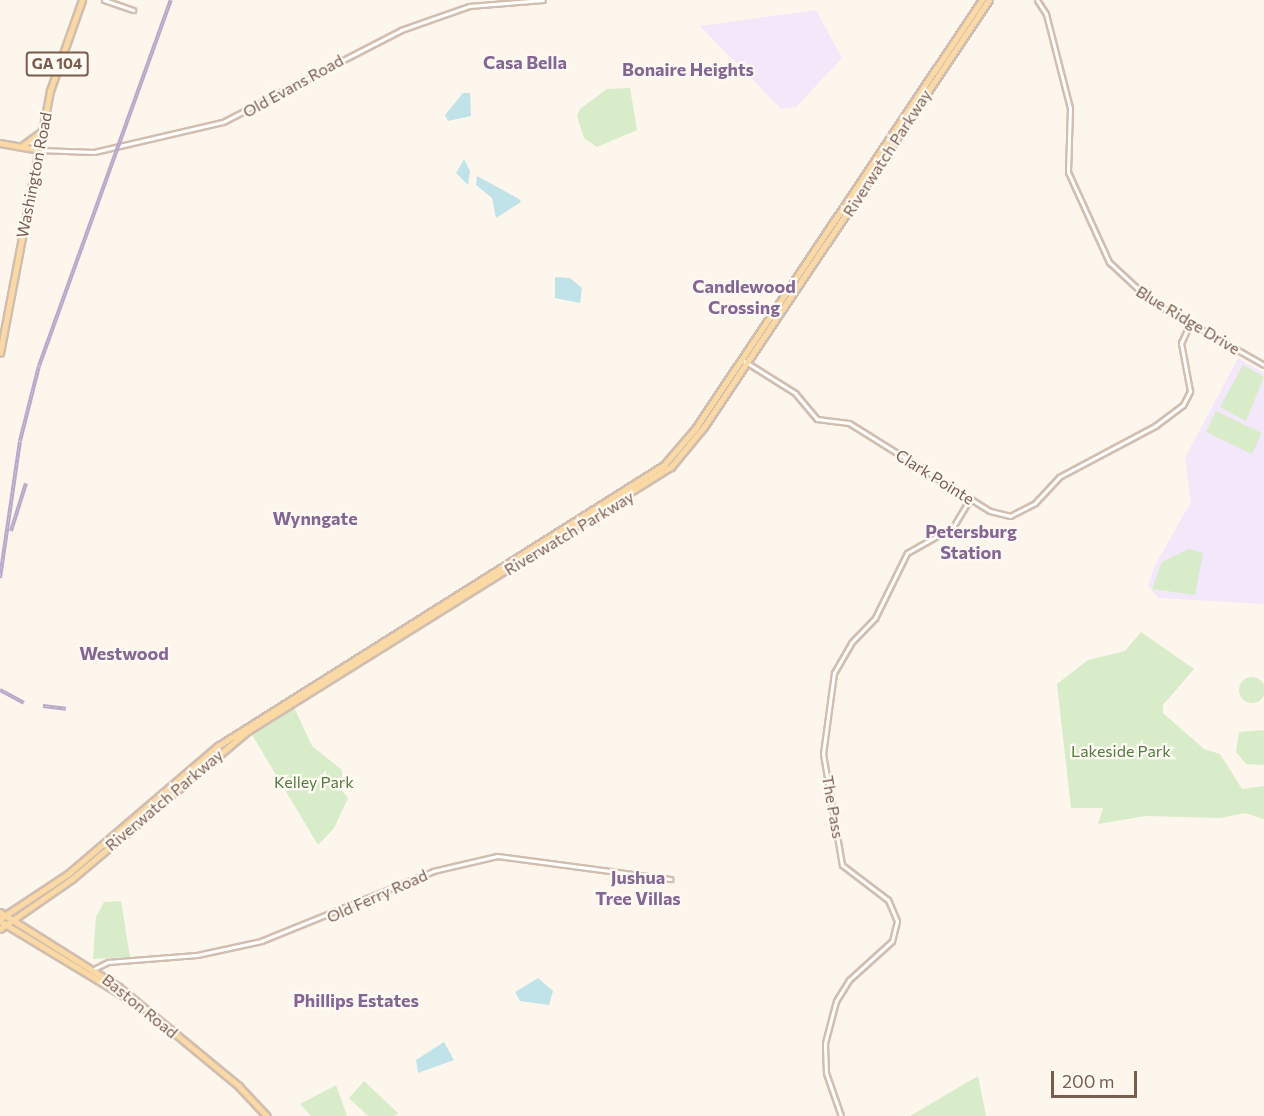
<!DOCTYPE html>
<style>
body{margin:0}
#map{position:relative;width:1264px;height:1116px;overflow:hidden;background:#fdf6ec;font-family:Commissioner,sans-serif}
div>[style]{position:absolute}
.education>*{inset:0;background:#f3e8fa}
.green>*{inset:0;background:#d8ecc9;transform-origin:0 0}
.round{border-radius:50%}
.water>*{inset:0;background:#bfe3e8}
.roads{filter:drop-shadow(2px 0 #d1beb0) drop-shadow(-2px 0 #d1beb0) drop-shadow(0 2px #d1beb0) drop-shadow(0 -2px #d1beb0)}
.minor>*{height:3px;margin:-1.5px;padding:0 1.5px;transform-origin:1.5px;border-radius:1.5px;background:#fff}
.major>*{height:4.5px;margin:-2.25px;padding:0 2.25px;transform-origin:2.25px;border-radius:2.25px;background:#fbd9a5}
.rail>*{height:4px;margin-top:-2px;transform-origin:0;background:repeating-linear-gradient(90deg,#fffaf3 0 4.5px,#b9a8c9 0 9px);box-sizing:border-box;border-block:2px solid #b9a8c9}
span{translate:-50% -50%;white-space:nowrap;text-align:center;line-height:1.15;-webkit-text-stroke:4.5px #fffaf3;paint-order:stroke}
.shield-label span{padding:2px 4px;background:#fffaf3;border:2px solid;border-radius:4px;-webkit-text-stroke-width:0}
.shield-label{font-size:15px;color:#7a5c4d;font-weight:700}
.street-label{font-size:16px;color:#7a5c4d}
.park-label{font-size:16px;color:#537a41}
.neighbourhood-label{font-size:18px;color:#846695;font-weight:700}
.scale{position:absolute;left:1051px;top:1071px;width:86px;height:27px;box-sizing:border-box;border:3px solid #7a5c4d;border-top:0;padding-left:8px;font-size:18px;line-height:21px;white-space:nowrap;color:#7a5c4d;-webkit-text-stroke:4px #fffaf3;paint-order:stroke}
</style>
<div id="map">
<div class="education">
<div style="clip-path:polygon(816px 10px,842px 58px,796px 107px,781px 109px,700px 26px)"></div>
<div style="clip-path:polygon(1238px 358px,1264px 373px,1264px 604px,1158px 598px,1148px 586px,1154px 567px,1191px 502px,1185px 458px)"></div>
</div>
<div class="green">
<div style="clip-path:polygon(630px 88px,637px 130px,597px 147px,584px 138px,577px 116px,580px 109px,607px 89px)"></div>
<div style="clip-path:polygon(1243px 365px,1264px 377px,1246px 421px,1220px 407px)"></div>
<div style="left:1216px;top:411px;width:51px;height:23px;rotate:26deg"></div>
<div style="clip-path:polygon(1189px 549px,1203px 553px,1195px 595px,1152px 589px,1162px 562px)"></div>
<div style="clip-path:polygon(1141px 632px,1194px 669px,1163px 705px,1163px 713px,1204px 749px,1220px 754px,1242px 789px,1264px 786px,1264px 819px,1245px 813px,1220px 818px,1146px 816px,1098px 824px,1103px 808px,1071px 808px,1057px 684px,1088px 660px,1125px 651px)"></div>
<div class="round" style="left:1239px;top:677px;width:26px;height:26px"></div>
<div style="clip-path:polygon(293px 705px,312px 746px,342px 770px,342px 791px,348px 798px,334px 828px,318px 845px,251px 733px)"></div>
<div style="clip-path:polygon(1264px 730px,1264px 765px,1246px 764px,1236px 752px,1239px 732px)"></div>
<div style="clip-path:polygon(121px 901px,130px 957px,93px 959px,96px 917px,104px 902px)"></div>
<div style="clip-path:polygon(978px 1076px,986px 1116px,910px 1116px)"></div>
<div style="clip-path:polygon(364px 1081px,398px 1113px,395px 1116px,368px 1116px,349px 1098px)"></div>
<div style="clip-path:polygon(336px 1085px,347px 1116px,311px 1116px,300px 1104px)"></div>
</div>
<div class="water">
<div style="clip-path:polygon(463px 93px,470px 93px,471px 116px,448px 121px,445px 115px)"></div>
<div style="clip-path:polygon(464px 159px,470px 171px,468px 185px,456px 173px)"></div>
<div style="clip-path:polygon(477px 176px,519px 199px,521px 202px,496px 218px,492px 198px,476px 185px)"></div>
<div style="clip-path:polygon(570px 278px,582px 288px,580px 303px,555px 298px,555px 277px)"></div>
<div style="clip-path:polygon(538px 978px,553px 991px,549px 1005px,520px 1001px,515px 992px)"></div>
<div style="clip-path:polygon(444px 1042px,454px 1060px,418px 1073px,416px 1060px)"></div>
</div>
<div class="roads">
<div class="minor">
<div style="left:104px;top:0;width:31px;rotate:19deg"></div>
<div style="left:1037px;top:0;width:17px;rotate:57deg"></div>
<div style="left:1046px;top:14px;width:97px;rotate:75.7deg"></div>
<div style="left:1070px;top:108px;width:64px;rotate:91.8deg"></div>
<div style="left:1068px;top:172px;width:99px;rotate:65.5deg"></div>
<div style="left:1109px;top:262px;width:57px;rotate:42.9deg"></div>
<div style="left:1151px;top:301px;width:130px;rotate:29.5deg"></div>
<div style="left:38px;top:150px;width:56px;rotate:2deg"></div>
<div style="left:94px;top:152px;width:132px;rotate:-13.1deg"></div>
<div style="left:223px;top:122px;width:200px;rotate:-27.3deg"></div>
<div style="left:401px;top:30px;width:72px;rotate:-19.4deg"></div>
<div style="left:469px;top:6px;width:74px;rotate:-4.6deg"></div>
<div style="left:741px;top:359px;width:64px;rotate:32.2deg"></div>
<div style="left:795px;top:393px;width:34px;rotate:50deg"></div>
<div style="left:817px;top:419px;width:32px;rotate:7deg"></div>
<div style="left:849px;top:423px;width:166px;rotate:32deg"></div>
<div style="left:990px;top:511px;width:21px;rotate:14deg"></div>
<div style="left:1010px;top:516px;width:28px;rotate:-27deg"></div>
<div style="left:1035px;top:503px;width:35px;rotate:-47deg"></div>
<div style="left:1059px;top:477px;width:109px;rotate:-28deg"></div>
<div style="left:1155px;top:426px;width:35px;rotate:-37deg"></div>
<div style="left:1183px;top:405px;width:16px;rotate:-63deg"></div>
<div style="left:1190px;top:391px;width:49px;rotate:-100.6deg"></div>
<div style="left:1181px;top:343px;width:21px;rotate:-65deg"></div>
<div style="left:92px;top:970px;width:18px;rotate:-27deg"></div>
<div style="left:108px;top:962px;width:89px;rotate:-4.5deg"></div>
<div style="left:197px;top:955px;width:66px;rotate:-12.3deg"></div>
<div style="left:261px;top:941px;width:186px;rotate:-22.1deg"></div>
<div style="left:433px;top:871px;width:66px;rotate:-13.2deg"></div>
<div style="left:497px;top:856px;width:175px;rotate:7.6deg"></div>
<div style="left:841px;top:1116px;width:46px;rotate:-109.2deg"></div>
<div style="left:826px;top:1073px;width:30px;rotate:-92deg"></div>
<div style="left:825px;top:1043px;width:43px;rotate:-75.3deg"></div>
<div style="left:836px;top:1001px;width:25px;rotate:-58deg"></div>
<div style="left:849px;top:980px;width:58px;rotate:-42.2deg"></div>
<div style="left:892px;top:941px;width:21px;rotate:-76deg"></div>
<div style="left:897px;top:921px;width:23px;rotate:-113deg"></div>
<div style="left:888px;top:900px;width:58px;rotate:-142.7deg"></div>
<div style="left:842px;top:865px;width:113px;rotate:-99.7deg"></div>
<div style="left:823px;top:754px;width:82px;rotate:-82.3deg"></div>
<div style="left:834px;top:673px;width:34px;rotate:-60deg"></div>
<div style="left:851px;top:643px;width:35px;rotate:-46deg"></div>
<div style="left:875px;top:618px;width:72px;rotate:-63.8deg"></div>
<div style="left:907px;top:553px;width:53px;rotate:-29.5deg"></div>
<div style="left:953px;top:527px;width:33px;rotate:-59deg"></div>
</div>
<div class="major">
<div style="left:0;top:143px;width:39px;rotate:10deg"></div>
<div style="left:22px;top:146px;width:24px;rotate:-36deg"></div>
<div style="left:0;top:353px;width:267px;rotate:-79.2deg"></div>
<div style="left:50px;top:91px;width:96px;rotate:-70.6deg"></div>
<div style="left:0;top:912px;width:141px;rotate:32.2deg"></div>
<div style="left:119px;top:987px;width:156px;rotate:39.5deg"></div>
<div style="left:239px;top:1086px;width:41px;rotate:47deg"></div>
<div style="left:0;top:919px;width:82px;rotate:-33.5deg"></div>
<div style="left:68px;top:874px;width:197px;rotate:-40.5deg"></div>
<div style="left:218px;top:746px;width:527px;rotate:-32.21deg"></div>
<div style="left:664px;top:465px;width:48px;rotate:-49.3deg"></div>
<div style="left:695px;top:429px;width:516px;rotate:-56.22deg"></div>
<div style="left:0;top:921px;width:153px;rotate:31.1deg"></div>
<div style="left:0;top:929px;width:88px;rotate:-34.8deg"></div>
<div style="left:72px;top:879px;width:230px;rotate:-40.1deg"></div>
<div style="left:248px;top:731px;width:499px;rotate:-32deg"></div>
<div style="left:671px;top:467px;width:52px;rotate:-50.5deg"></div>
<div style="left:704px;top:427px;width:513px;rotate:-56.28deg"></div>
</div>
</div>
<div class="rail">
<div style="left:11px;top:531px;width:50px;rotate:-72.6deg"></div>
<div style="left:0;top:578px;width:138px;rotate:-81.7deg"></div>
<div style="left:20px;top:441px;width:77px;rotate:-75.8deg"></div>
<div style="left:39px;top:366px;width:389px;rotate:-70.2deg"></div>
<div style="left:0;top:690px;width:27px;rotate:28deg"></div>
<div style="left:43px;top:706px;width:23px;rotate:7deg"></div>
</div>
<div class="shield-label">
<span style="left:57px;top:64px">GA 104</span>
</div>
<div class="street-label">
<span style="left:293px;top:86px;rotate:-29deg">Old Evans Road</span>
<span style="left:887px;top:153px;rotate:-57deg">Riverwatch Parkway</span>
<span style="left:34px;top:175px;rotate:-79deg">Washington Road</span>
<span style="left:1188px;top:320px;rotate:31deg">Blue Ridge Drive</span>
<span style="left:935px;top:477px;rotate:32deg">Clark Pointe</span>
<span style="left:569px;top:533px;rotate:-31deg">Riverwatch Parkway</span>
<span style="left:164px;top:800px;rotate:-40deg">Riverwatch Parkway</span>
<span style="left:833px;top:807px;rotate:80deg">The Pass</span>
<span style="left:377px;top:896px;rotate:-24deg">Old Ferry Road</span>
<span style="left:140px;top:1006px;rotate:39deg">Baston Road</span>
</div>
<div class="park-label">
<span style="left:1121px;top:751px">Lakeside Park</span>
<span style="left:314px;top:782px">Kelley Park</span>
</div>
<div class="neighbourhood-label">
<span style="left:525px;top:62px">Casa Bella</span>
<span style="left:688px;top:69px">Bonaire Heights</span>
<span style="left:744px;top:297px">Candlewood<br>Crossing</span>
<span style="left:315px;top:518px">Wynngate</span>
<span style="left:971px;top:542px">Petersburg<br>Station</span>
<span style="left:124px;top:653px">Westwood</span>
<span style="left:638px;top:888px">Jushua<br>Tree Villas</span>
<span style="left:356px;top:1000px">Phillips Estates</span>
</div>
<div class="scale">200 m</div>
</div>
